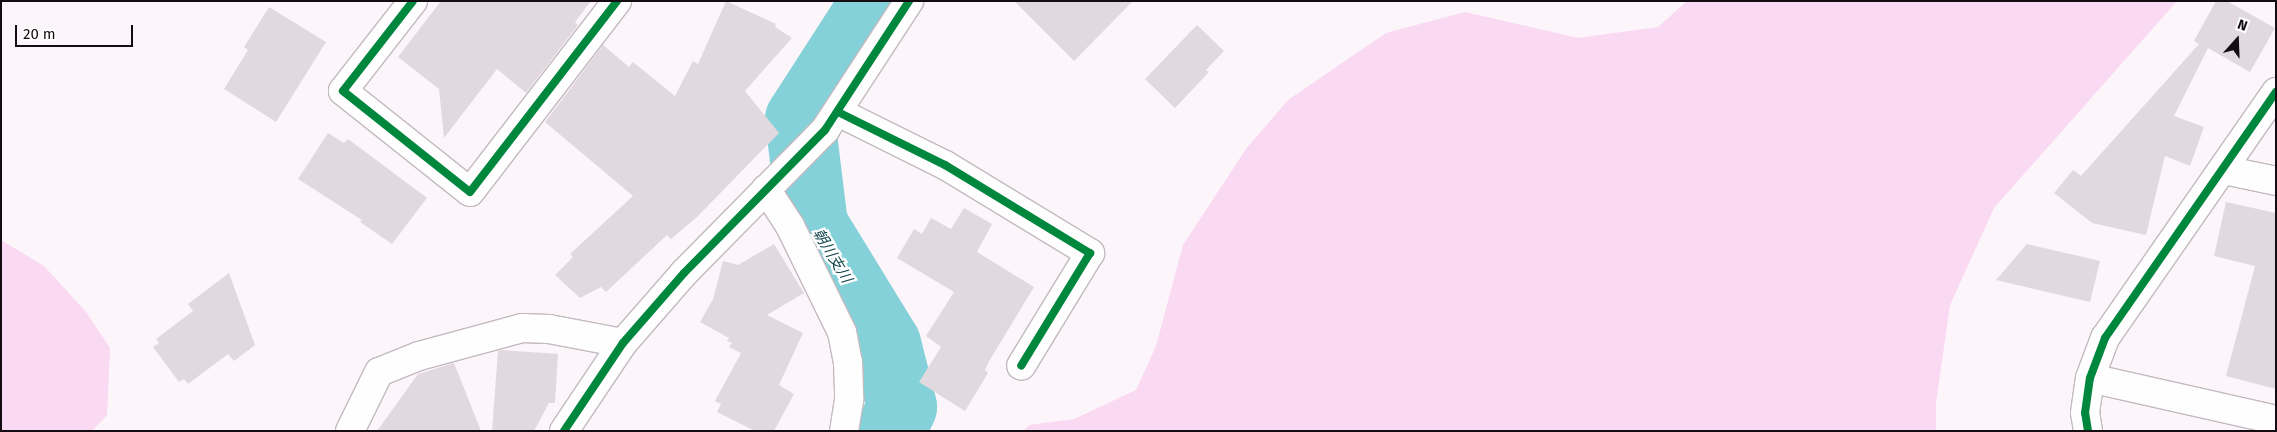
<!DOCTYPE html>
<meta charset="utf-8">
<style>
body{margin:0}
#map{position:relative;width:2277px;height:432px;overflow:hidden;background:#fcf5fa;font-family:"Fira Sans","Noto Sans JP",sans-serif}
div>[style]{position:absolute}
.green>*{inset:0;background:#fad9f2}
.river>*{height:70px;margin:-35px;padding:0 35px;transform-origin:35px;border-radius:35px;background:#84d1d9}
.building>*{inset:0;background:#e2d9e0}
.roads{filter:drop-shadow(1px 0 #c3bac0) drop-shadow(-1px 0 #c3bac0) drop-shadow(0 1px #c3bac0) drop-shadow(0 -1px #c3bac0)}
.minor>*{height:28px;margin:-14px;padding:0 14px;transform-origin:14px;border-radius:14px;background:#fffefe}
.cycleway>*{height:8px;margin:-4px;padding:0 4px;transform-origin:4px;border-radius:4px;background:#00873e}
span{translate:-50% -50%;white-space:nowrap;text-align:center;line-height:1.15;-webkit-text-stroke:4.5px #fff;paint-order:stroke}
.water-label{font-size:15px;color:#16484d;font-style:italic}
.frame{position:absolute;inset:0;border:2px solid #150c13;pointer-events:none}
.north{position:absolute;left:2212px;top:15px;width:50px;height:50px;-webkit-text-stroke:4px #fff;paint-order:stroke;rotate:20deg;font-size:14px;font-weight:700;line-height:20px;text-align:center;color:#150c13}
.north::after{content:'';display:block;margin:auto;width:18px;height:22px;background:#150c13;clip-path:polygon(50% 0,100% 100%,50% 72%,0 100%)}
.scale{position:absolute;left:15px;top:25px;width:118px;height:22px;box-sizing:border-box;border:2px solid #150c13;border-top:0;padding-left:6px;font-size:15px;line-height:18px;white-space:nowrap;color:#150c13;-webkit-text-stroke:4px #fff;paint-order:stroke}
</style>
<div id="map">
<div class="green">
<div style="clip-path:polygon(1687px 1px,2177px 1px,1994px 208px,1950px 305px,1936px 403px,1936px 431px,1024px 431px,1029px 425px,1074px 419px,1136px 390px,1156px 346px,1183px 245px,1246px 149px,1288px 100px,1386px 33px,1465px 12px,1578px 38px,1658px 27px)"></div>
<div style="clip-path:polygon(1px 240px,44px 266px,86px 312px,110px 348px,107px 415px,92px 431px,1px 431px)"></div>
</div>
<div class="river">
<div style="left:876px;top:1px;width:140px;rotate:122.8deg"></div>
<div style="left:800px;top:119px;width:107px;rotate:83deg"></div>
<div style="left:813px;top:225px;width:140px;rotate:58.5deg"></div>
<div style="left:886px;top:344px;width:65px;rotate:75.7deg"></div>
<div style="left:902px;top:407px;width:26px;rotate:115deg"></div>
</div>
<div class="building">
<div style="clip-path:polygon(441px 1px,591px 1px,575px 22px,578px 25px,526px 93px,497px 69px,444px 138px,439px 89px,398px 57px)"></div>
<div style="clip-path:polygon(726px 1px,776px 24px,775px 27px,792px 38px,745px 91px,779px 133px,697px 217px,671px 239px,667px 235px,606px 292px,601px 287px,580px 298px,555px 275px,573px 257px,570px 254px,633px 196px,545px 122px,603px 45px,629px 67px,633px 62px,675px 96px,693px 61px,698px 64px)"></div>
<div style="clip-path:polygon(1014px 1px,1133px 1px,1074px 61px)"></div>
<div style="clip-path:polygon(2216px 1px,2227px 1px,2275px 28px,2250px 72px,2208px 48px,2174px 116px,2204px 127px,2190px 166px,2165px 156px,2146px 235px,2092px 223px,2054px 193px,2073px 170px,2081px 176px,2199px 44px,2194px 41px)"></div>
<div style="clip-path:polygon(269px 7px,326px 42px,276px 122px,224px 89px,248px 50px,244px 47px)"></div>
<div style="clip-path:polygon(1197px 25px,1224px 51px,1206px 70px,1209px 72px,1175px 108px,1145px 79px)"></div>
<div style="clip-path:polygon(328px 133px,344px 143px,348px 139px,427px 198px,392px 244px,360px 222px,362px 220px,298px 179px)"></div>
<div style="clip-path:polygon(2226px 202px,2276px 213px,2276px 389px,2226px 376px,2255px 266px,2214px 256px)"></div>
<div style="clip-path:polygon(964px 208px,992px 224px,977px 252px,1034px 287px,988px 363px,985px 370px,988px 373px,965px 411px,919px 382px,941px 347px,926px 336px,954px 292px,897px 258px,914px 229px,922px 234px,931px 218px,951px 229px)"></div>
<div style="clip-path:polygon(774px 244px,804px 293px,767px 315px,803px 333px,779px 385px,794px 394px,774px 431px,755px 431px,717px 412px,721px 404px,715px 401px,741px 353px,729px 347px,732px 343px,727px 341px,729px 338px,700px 322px,713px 299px,723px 261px,738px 265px)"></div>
<div style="clip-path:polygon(2027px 244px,2100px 261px,2090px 302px,1996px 280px)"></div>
<div style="clip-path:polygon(229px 273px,255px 345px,234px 361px,228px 354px,188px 384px,184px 379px,179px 382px,153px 347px,159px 343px,156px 339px,193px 311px,188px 304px)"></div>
<div style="clip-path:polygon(502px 350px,558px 354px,555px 403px,549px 403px,534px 431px,492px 431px,498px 351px)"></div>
<div style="clip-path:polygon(454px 363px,481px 431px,377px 431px,418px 374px)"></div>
</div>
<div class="roads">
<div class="minor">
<div style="left:413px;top:1px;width:114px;rotate:127.9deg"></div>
<div style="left:343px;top:91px;width:162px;rotate:38.5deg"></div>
<div style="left:470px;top:192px;width:241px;rotate:-52.4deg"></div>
<div style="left:838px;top:112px;width:119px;rotate:26.4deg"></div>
<div style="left:945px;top:165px;width:170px;rotate:31.3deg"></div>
<div style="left:1090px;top:253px;width:132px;rotate:121.4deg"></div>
<div style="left:2224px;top:170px;width:53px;rotate:11.9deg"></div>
<div style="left:766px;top:189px;width:44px;rotate:57deg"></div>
<div style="left:790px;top:226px;width:118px;rotate:63.9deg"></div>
<div style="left:842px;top:332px;width:31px;rotate:79deg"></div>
<div style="left:848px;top:362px;width:38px;rotate:88deg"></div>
<div style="left:849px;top:400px;width:31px;rotate:99deg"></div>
<div style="left:2090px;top:378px;width:191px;rotate:12.7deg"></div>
<div style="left:350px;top:431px;width:66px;rotate:-63.8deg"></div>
<div style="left:379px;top:372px;width:43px;rotate:-21.8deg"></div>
<div style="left:419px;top:356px;width:107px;rotate:-15.2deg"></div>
<div style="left:522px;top:328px;width:27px;rotate:2deg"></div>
<div style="left:549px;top:329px;width:75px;rotate:10.7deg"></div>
<div style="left:564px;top:431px;width:106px;rotate:-56.2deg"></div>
<div style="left:623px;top:343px;width:93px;rotate:-48.9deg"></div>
<div style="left:684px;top:273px;width:201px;rotate:-45.4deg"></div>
<div style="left:825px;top:130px;width:154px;rotate:-56.9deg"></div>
<div style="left:2088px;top:431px;width:18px;rotate:-99deg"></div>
<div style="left:2085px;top:413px;width:35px;rotate:-82deg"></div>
<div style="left:2090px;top:378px;width:43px;rotate:-69.4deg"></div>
<div style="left:2105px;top:338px;width:300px;rotate:-55.2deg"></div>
</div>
</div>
<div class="cycleway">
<div style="left:413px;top:1px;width:114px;rotate:127.9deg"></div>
<div style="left:343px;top:91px;width:162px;rotate:38.5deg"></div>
<div style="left:470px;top:192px;width:241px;rotate:-52.4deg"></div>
<div style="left:838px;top:112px;width:119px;rotate:26.4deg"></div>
<div style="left:945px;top:165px;width:170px;rotate:31.3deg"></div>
<div style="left:1090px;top:253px;width:132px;rotate:121.4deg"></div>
<div style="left:564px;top:431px;width:106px;rotate:-56.2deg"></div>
<div style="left:623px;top:343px;width:93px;rotate:-48.9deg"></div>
<div style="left:684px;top:273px;width:201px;rotate:-45.4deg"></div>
<div style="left:825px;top:130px;width:154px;rotate:-56.9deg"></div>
<div style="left:2088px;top:431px;width:18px;rotate:-99deg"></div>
<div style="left:2085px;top:413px;width:35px;rotate:-82deg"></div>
<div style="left:2090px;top:378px;width:43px;rotate:-69.4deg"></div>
<div style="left:2105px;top:338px;width:300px;rotate:-55.2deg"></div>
</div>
<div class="water-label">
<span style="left:832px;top:256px;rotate:59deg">朝川支川</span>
</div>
<div class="frame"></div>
<div class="north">N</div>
<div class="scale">20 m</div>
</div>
